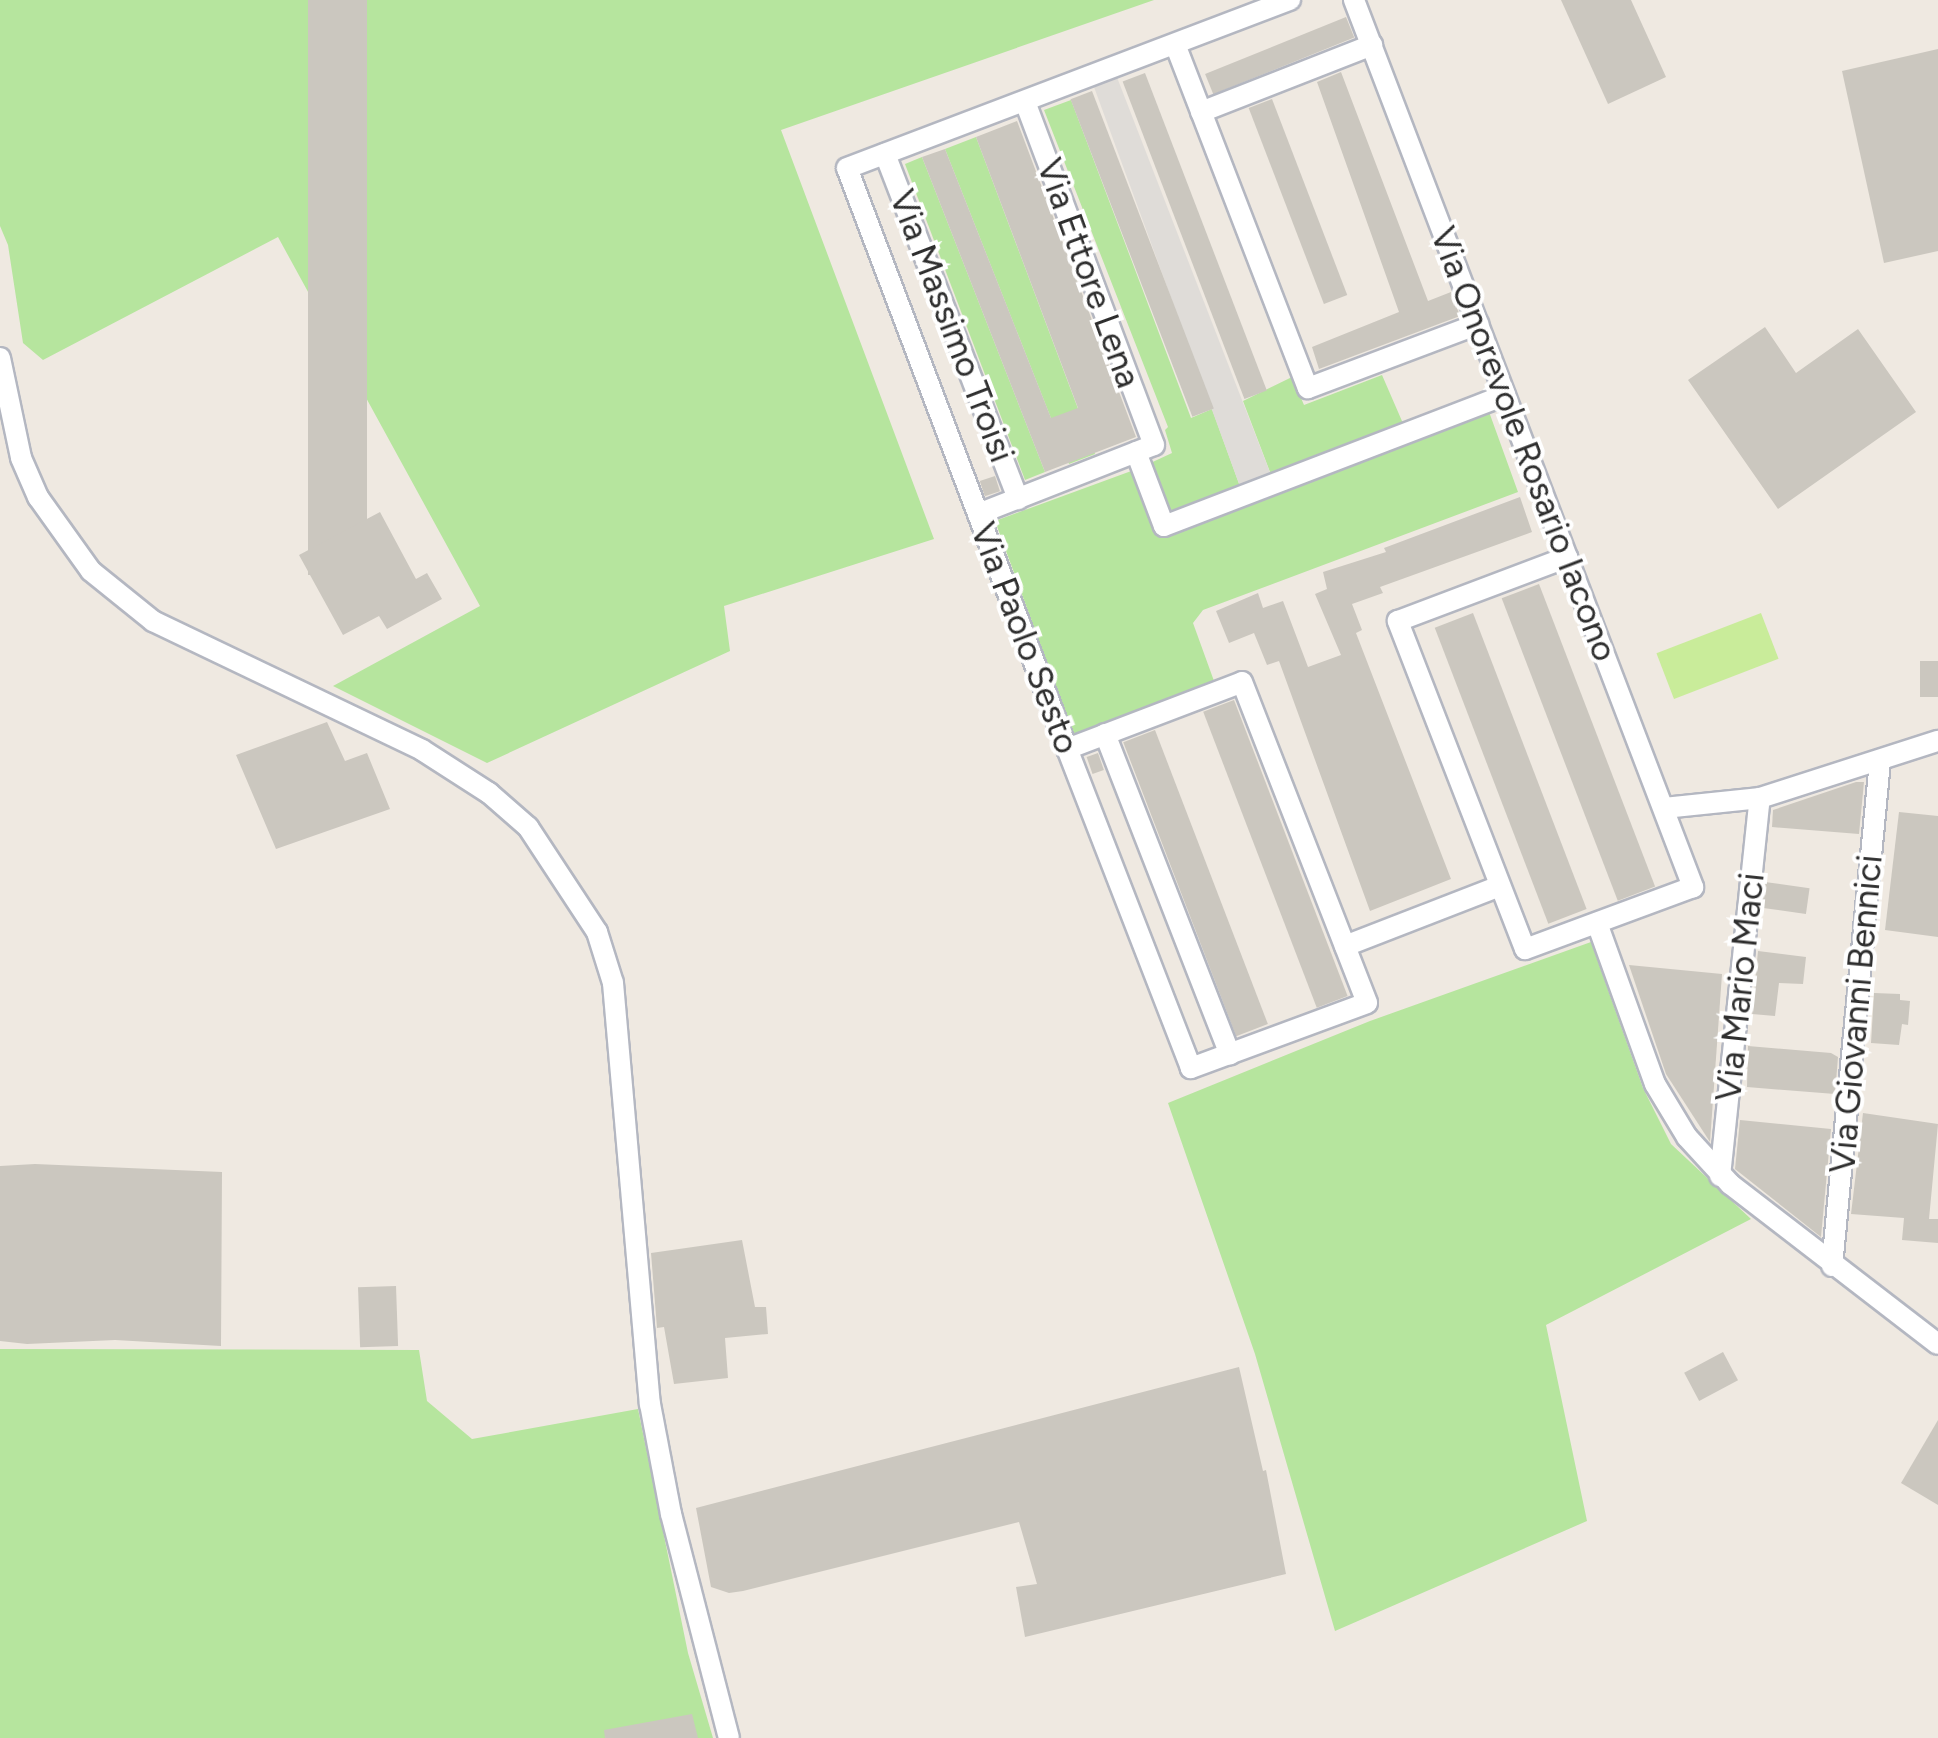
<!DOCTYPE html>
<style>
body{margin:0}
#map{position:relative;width:1938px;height:1738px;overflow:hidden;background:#efe9e1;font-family:Figtree,sans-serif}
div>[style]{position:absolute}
.green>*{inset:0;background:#b6e59e}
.pitch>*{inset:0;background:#c9ec9a;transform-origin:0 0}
.plaza>*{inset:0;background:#dfdcd8}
.building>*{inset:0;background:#cbc7bf;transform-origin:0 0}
.roads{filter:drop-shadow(2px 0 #b4b7c1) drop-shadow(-2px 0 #b4b7c1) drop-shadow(0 2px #b4b7c1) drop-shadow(0 -2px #b4b7c1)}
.minor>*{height:20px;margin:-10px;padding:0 10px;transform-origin:10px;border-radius:10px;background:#fff}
span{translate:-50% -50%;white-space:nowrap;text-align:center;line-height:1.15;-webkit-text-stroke:8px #fff;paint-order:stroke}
.street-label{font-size:35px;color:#2e2e2e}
</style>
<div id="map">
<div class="green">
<div style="clip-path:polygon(0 0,1154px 0,781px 130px,934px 539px,724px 606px,730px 651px,487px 763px,333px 686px,480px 606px,278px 237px,43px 360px,23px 343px,8px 245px,0 226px)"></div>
<div style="clip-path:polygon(1071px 100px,1191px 418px,1212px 409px,1242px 492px,1166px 521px,1144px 466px,1172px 453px,1165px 430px,1168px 427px,1044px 110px)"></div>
<div style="clip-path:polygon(976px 137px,1095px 454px,1069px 464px,945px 149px)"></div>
<div style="clip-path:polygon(922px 157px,1045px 472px,1025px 480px,905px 164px)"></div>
<div style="clip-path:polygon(1382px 375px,1405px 428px,1273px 480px,1243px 401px,1292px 377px,1304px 405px)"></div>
<div style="clip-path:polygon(1488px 409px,1518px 492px,1203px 610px,1193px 623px,1214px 681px,1074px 736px,995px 521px,1134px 470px,1161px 529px)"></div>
<div style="clip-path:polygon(1591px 942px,1643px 1088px,1671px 1144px,1751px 1219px,1546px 1325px,1587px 1521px,1335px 1631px,1255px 1354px,1168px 1103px,1370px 1021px)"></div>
<div style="clip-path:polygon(0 1349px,419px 1350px,427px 1401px,472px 1439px,638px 1409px,688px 1653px,713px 1738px,0 1738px)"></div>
</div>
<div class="pitch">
<div style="left:1761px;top:613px;width:49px;height:112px;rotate:69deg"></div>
</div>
<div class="plaza">
<div style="clip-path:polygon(1113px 67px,1273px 480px,1242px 492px,1090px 76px)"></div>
</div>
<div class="building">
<div style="left:308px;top:0;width:59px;height:575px"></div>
<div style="clip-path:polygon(1561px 0,1631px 0,1666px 77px,1608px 104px)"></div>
<div style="left:1346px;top:17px;width:22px;height:152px;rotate:68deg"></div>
<div style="clip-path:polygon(1938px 49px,1938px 251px,1884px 263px,1842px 71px)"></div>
<div style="clip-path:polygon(1341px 72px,1428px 301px,1451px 292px,1460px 316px,1319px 369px,1312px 347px,1399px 312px,1317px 82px)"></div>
<div style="left:1145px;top:73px;width:340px;height:24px;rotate:69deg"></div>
<div style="left:1092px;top:91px;width:340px;height:23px;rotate:69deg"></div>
<div style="left:1272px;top:99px;width:210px;height:25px;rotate:69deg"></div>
<div style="clip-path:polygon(1017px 121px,1136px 437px,1045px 472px,922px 157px,945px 149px,1051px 418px,1078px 408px,976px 137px)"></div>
<div style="clip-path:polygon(1765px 327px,1796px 373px,1858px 329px,1916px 412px,1778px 509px,1688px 380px)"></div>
<div style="left:995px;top:476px;width:16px;height:16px;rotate:72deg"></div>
<div style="clip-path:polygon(1520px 497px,1532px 532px,1380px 587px,1383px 593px,1352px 604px,1362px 630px,1356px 633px,1451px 879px,1370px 911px,1279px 661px,1267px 665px,1254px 633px,1229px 643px,1216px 611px,1258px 593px,1263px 608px,1283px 601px,1308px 667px,1341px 655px,1315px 594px,1327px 589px,1323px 572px,1386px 552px,1384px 548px)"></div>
<div style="clip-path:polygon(380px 512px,416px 579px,427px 573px,442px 599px,387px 629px,379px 616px,343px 635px,299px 555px)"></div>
<div style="left:1539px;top:584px;width:324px;height:40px;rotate:69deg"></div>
<div style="left:1473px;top:613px;width:317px;height:41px;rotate:69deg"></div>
<div style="left:1920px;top:661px;width:18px;height:36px"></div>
<div style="left:1234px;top:700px;width:317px;height:33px;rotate:69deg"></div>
<div style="clip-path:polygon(327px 722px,345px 761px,367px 753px,390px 809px,276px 849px,236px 755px)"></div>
<div style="left:1155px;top:730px;width:315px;height:34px;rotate:69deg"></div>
<div style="left:1098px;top:753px;width:18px;height:12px;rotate:71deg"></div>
<div style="clip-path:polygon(1856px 782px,1864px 782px,1859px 834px,1772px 827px,1773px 810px)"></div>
<div style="clip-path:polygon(1899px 812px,1938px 816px,1938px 937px,1885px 930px)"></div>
<div style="left:1765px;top:882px;width:45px;height:26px;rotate:8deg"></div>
<div style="clip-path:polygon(1758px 951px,1806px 957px,1803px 984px,1779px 983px,1775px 1016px,1752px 1014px)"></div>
<div style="clip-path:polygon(1629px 965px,1722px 974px,1710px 1142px,1666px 1074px)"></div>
<div style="clip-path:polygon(1874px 993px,1900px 994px,1900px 1000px,1910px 1001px,1908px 1025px,1902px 1024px,1899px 1045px,1871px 1043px)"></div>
<div style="clip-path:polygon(1748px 1046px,1831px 1053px,1838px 1057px,1835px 1094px,1747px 1087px)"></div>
<div style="clip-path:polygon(1863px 1113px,1938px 1124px,1929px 1219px,1938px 1219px,1938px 1243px,1902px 1240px,1904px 1218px,1851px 1214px)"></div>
<div style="clip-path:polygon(1740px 1120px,1831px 1129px,1821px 1237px,1735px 1169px)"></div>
<div style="clip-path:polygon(35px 1164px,222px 1172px,221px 1346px,115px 1340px,27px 1344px,0 1341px,0 1166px)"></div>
<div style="clip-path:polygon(742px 1240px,755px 1307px,766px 1307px,768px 1334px,725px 1338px,728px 1378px,674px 1384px,664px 1327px,657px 1328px,651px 1253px)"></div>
<div style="left:396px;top:1286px;width:60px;height:38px;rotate:88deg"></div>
<div style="left:1723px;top:1352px;width:32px;height:44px;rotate:62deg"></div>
<div style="clip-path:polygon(1239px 1367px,1263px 1471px,1266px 1470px,1286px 1574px,1025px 1637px,1016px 1587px,1037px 1584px,1019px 1522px,743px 1591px,729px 1593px,711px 1587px,696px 1508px)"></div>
<div style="clip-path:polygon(1938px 1420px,1938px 1505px,1901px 1483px)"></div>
<div style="clip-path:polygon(692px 1714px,698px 1738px,605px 1738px,604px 1730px)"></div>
</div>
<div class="roads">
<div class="minor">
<div style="left:1354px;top:0;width:950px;rotate:69.08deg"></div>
<div style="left:1693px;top:887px;width:179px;rotate:159.7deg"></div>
<div style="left:1525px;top:949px;width:352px;rotate:-111.2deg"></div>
<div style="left:1398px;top:621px;width:181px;rotate:-20.7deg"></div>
<div style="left:1175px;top:44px;width:369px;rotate:68.9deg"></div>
<div style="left:1308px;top:388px;width:182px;rotate:-20.6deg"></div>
<div style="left:1201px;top:112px;width:184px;rotate:-21.4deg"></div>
<div style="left:885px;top:154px;width:370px;rotate:68.9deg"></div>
<div style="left:0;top:358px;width:102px;rotate:78.1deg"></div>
<div style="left:21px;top:458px;width:43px;rotate:66.4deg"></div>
<div style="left:38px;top:497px;width:91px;rotate:54.4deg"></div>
<div style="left:91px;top:571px;width:80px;rotate:38.9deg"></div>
<div style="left:153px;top:621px;width:298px;rotate:25.6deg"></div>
<div style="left:422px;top:750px;width:80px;rotate:32.7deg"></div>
<div style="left:489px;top:793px;width:52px;rotate:41.1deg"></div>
<div style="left:528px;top:827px;width:126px;rotate:56.7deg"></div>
<div style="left:597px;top:932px;width:53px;rotate:72.6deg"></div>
<div style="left:613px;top:983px;width:423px;rotate:85deg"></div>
<div style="left:650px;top:1404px;width:112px;rotate:79.2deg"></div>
<div style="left:671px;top:1514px;width:231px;rotate:75.5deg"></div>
<div style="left:1136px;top:452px;width:79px;rotate:69.3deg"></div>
<div style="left:1164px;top:526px;width:365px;rotate:-21deg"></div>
<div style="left:978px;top:514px;width:189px;rotate:-21.4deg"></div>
<div style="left:1154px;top:445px;width:367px;rotate:-110.6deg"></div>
<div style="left:1105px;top:734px;width:344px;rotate:68.7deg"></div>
<div style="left:1067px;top:749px;width:187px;rotate:-20.9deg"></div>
<div style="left:1242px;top:682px;width:344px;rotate:68.7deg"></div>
<div style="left:1367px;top:1003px;width:188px;rotate:159.7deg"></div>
<div style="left:1191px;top:1068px;width:342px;rotate:-111.2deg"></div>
<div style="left:1067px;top:749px;width:621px;rotate:-110.74deg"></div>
<div style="left:847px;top:168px;width:474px;rotate:-20.8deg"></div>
<div style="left:1664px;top:808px;width:97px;rotate:-5.9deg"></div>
<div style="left:1760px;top:798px;width:187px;rotate:-17.8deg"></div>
<div style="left:1597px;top:923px;width:171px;rotate:70.2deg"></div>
<div style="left:1655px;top:1084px;width:62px;rotate:58.9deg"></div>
<div style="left:1687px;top:1137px;width:64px;rotate:47.5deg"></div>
<div style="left:1730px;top:1184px;width:262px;rotate:37.6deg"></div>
<div style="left:1345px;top:946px;width:166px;rotate:-21.2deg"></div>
<div style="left:1720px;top:1176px;width:380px;rotate:-84deg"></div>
<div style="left:1832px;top:1266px;width:507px;rotate:-84.57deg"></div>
</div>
</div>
<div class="street-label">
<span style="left:1089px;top:273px;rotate:70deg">Via Ettore Lena</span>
<span style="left:952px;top:326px;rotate:69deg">Via Massimo Troisi</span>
<span style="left:1524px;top:444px;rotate:69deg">Via Onorevole Rosario Iacono</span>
<span style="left:1025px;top:638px;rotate:69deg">Via Paolo Sesto</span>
<span style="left:1740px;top:987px;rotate:-84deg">Via Mario Maci</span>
<span style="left:1856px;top:1014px;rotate:-85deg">Via Giovanni Bennici</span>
</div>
</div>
